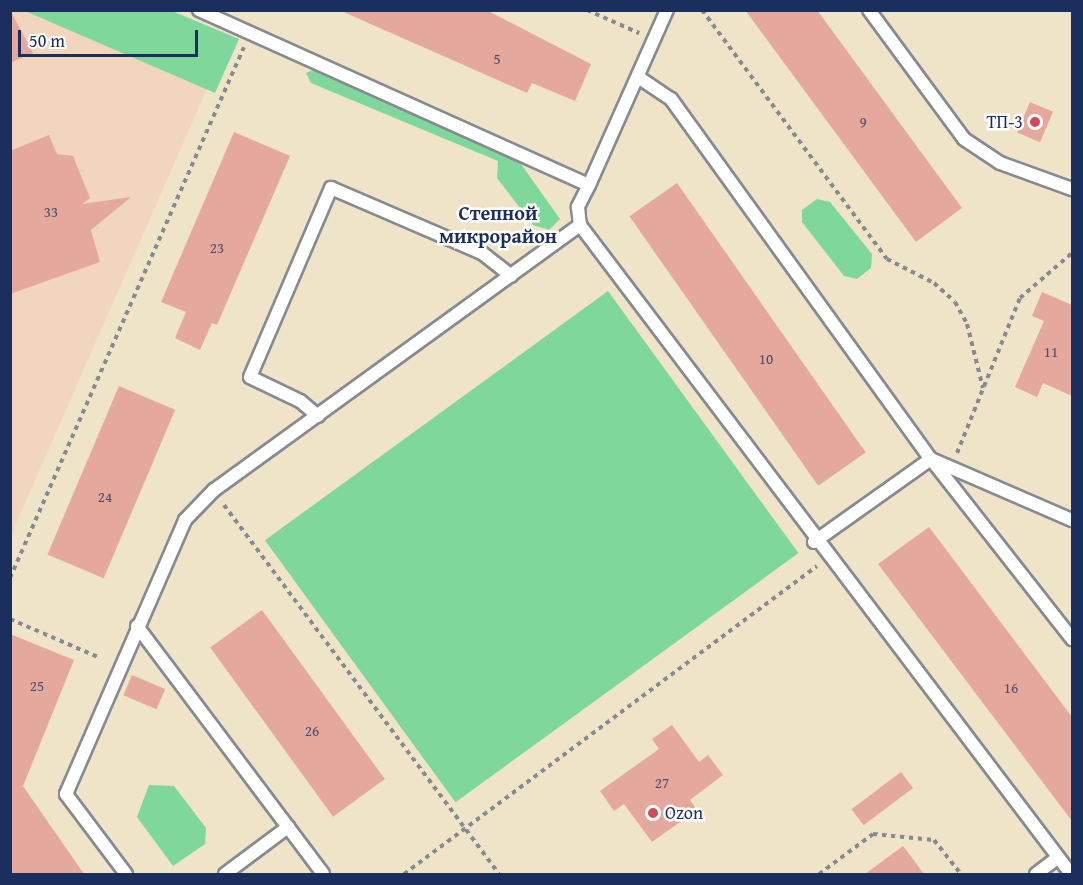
<!DOCTYPE html>
<meta charset="utf-8">
<style>
body{margin:0}
#map{position:relative;width:1083px;height:885px;overflow:hidden;background:#efe4c8;font-family:"Gentium Book Plus",serif}
div>[style]{position:absolute}
.built>*{inset:0;background:#f1d5bd}
.green>*{inset:0;background:#7fd79c;transform-origin:0 0}
.building>*{inset:0;background:#e5a89c;transform-origin:0 0}
.path>*{height:4px;margin-top:-2px;transform-origin:0;background:repeating-linear-gradient(90deg,#858a93 0 4.5px,transparent 0 9px)}
.roads{filter:drop-shadow(2px 0 #858a93) drop-shadow(-2px 0 #858a93) drop-shadow(0 2px #858a93) drop-shadow(0 -2px #858a93)}
.lane>*{height:12px;margin:-6px;padding:0 6px;transform-origin:6px;border-radius:6px;background:#fff}
.dots>*{width:16px;height:16px;translate:-50% -50%;box-sizing:border-box;border:3px solid #fff;border-radius:50%}
span{translate:-50% -50%;white-space:nowrap;text-align:center;line-height:1.15;-webkit-text-stroke:5px #fff;paint-order:stroke}
.number-label{font-size:15px;color:#4e4d6e}
.number-label span{-webkit-text-stroke-width:0}
.poi-label{font-size:18px;color:#1b2f5e}
.right{translate:-100% -50%;text-align:right}
.left{translate:0 -50%;text-align:left}
.neighbourhood-label{font-size:20px;color:#1b2f5e;font-weight:700}
.frame{position:absolute;inset:0;border:12px solid #1b2f5e;pointer-events:none}
.scale{position:absolute;left:18px;top:30px;width:180px;height:27px;box-sizing:border-box;border:3px solid #1b2f5e;border-top:0;padding-left:8px;font-size:18px;line-height:21px;white-space:nowrap;color:#1b2f5e;-webkit-text-stroke:4px #fff;paint-order:stroke}
</style>
<div id="map">
<div class="built">
<div style="clip-path:polygon(25px 10px,207px 89px,11px 535px,10px 11px)"></div>
</div>
<div class="green">
<div style="clip-path:polygon(25px 11px,172px 11px,239px 39px,215px 93px)"></div>
<div style="clip-path:polygon(313px 70px,516px 157px,560px 219px,549px 230px,533px 225px,497px 178px,498px 161px,311px 83px,306px 73px)"></div>
<div style="clip-path:polygon(817px 199px,830px 202px,872px 254px,871px 268px,857px 279px,844px 276px,802px 222px,802px 210px)"></div>
<div style="left:608px;top:291px;width:324px;height:424px;rotate:54deg"></div>
<div style="clip-path:polygon(149px 785px,174px 786px,206px 828px,205px 844px,173px 866px,137px 817px)"></div>
</div>
<div class="building">
<div style="clip-path:polygon(10px 10px,33px 53px,10px 63px)"></div>
<div style="clip-path:polygon(339px 10px,486px 10px,591px 64px,575px 101px,532px 83px,527px 93px)"></div>
<div style="clip-path:polygon(745px 10px,817px 10px,962px 208px,916px 242px)"></div>
<div style="left:1030px;top:102px;width:25px;height:33px;rotate:23deg"></div>
<div style="clip-path:polygon(234px 132px,290px 156px,217px 325px,212px 323px,200px 350px,175px 338px,186px 312px,161px 302px)"></div>
<div style="clip-path:polygon(49px 135px,57px 154px,73px 156px,90px 198px,82px 204px,131px 197px,91px 230px,100px 262px,10px 294px,10px 151px)"></div>
<div style="left:677px;top:183px;width:329px;height:58px;rotate:55deg"></div>
<div style="clip-path:polygon(1042px 292px,1072px 305px,1072px 396px,1043px 383px,1037px 397px,1015px 387px,1044px 321px,1032px 316px)"></div>
<div style="left:119px;top:386px;width:61px;height:183px;rotate:23deg"></div>
<div style="clip-path:polygon(929px 527px,1072px 717px,1072px 821px,878px 564px)"></div>
<div style="left:262px;top:610px;width:209px;height:64px;rotate:54deg"></div>
<div style="clip-path:polygon(10px 634px,74px 660px,23px 786px,84px 874px,10px 874px)"></div>
<div style="left:132px;top:675px;width:36px;height:22px;rotate:23deg"></div>
<div style="clip-path:polygon(672px 725px,699px 762px,708px 755px,723px 775px,690px 800px,697px 810px,652px 842px,624px 804px,614px 811px,600px 791px,659px 749px,652px 739px)"></div>
<div style="left:901px;top:772px;width:20px;height:62px;rotate:53deg"></div>
<div style="clip-path:polygon(903px 846px,924px 874px,865px 874px)"></div>
</div>
<div class="path">
<div style="left:587px;top:10px;width:57px;rotate:23.9deg"></div>
<div style="left:702px;top:10px;width:310px;rotate:53.4deg"></div>
<div style="left:887px;top:259px;width:53px;rotate:27.1deg"></div>
<div style="left:934px;top:283px;width:28px;rotate:42deg"></div>
<div style="left:955px;top:302px;width:25px;rotate:61deg"></div>
<div style="left:967px;top:324px;width:66px;rotate:76deg"></div>
<div style="left:957px;top:453px;width:167px;rotate:-67.9deg"></div>
<div style="left:1020px;top:298px;width:69px;rotate:-40.9deg"></div>
<div style="left:224px;top:505px;width:460px;rotate:53.3deg"></div>
<div style="left:10px;top:578px;width:580px;rotate:-66.22deg"></div>
<div style="left:10px;top:619px;width:98px;rotate:23.4deg"></div>
<div style="left:404px;top:874px;width:515px;rotate:-36.71deg"></div>
<div style="left:819px;top:874px;width:67px;rotate:-36.5deg"></div>
<div style="left:873px;top:834px;width:61px;rotate:5.6deg"></div>
<div style="left:934px;top:840px;width:43px;rotate:51.5deg"></div>
</div>
<div class="roads">
<div class="lane">
<div style="left:199px;top:10px;width:427px;rotate:24.2deg"></div>
<div style="left:589px;top:185px;width:192px;rotate:-66deg"></div>
<div style="left:869px;top:10px;width:160px;rotate:53.6deg"></div>
<div style="left:964px;top:139px;width:43px;rotate:33.7deg"></div>
<div style="left:1000px;top:163px;width:77px;rotate:19.9deg"></div>
<div style="left:641px;top:79px;width:36px;rotate:34deg"></div>
<div style="left:671px;top:99px;width:444px;rotate:54.2deg"></div>
<div style="left:931px;top:459px;width:229px;rotate:51.9deg"></div>
<div style="left:589px;top:185px;width:25px;rotate:117deg"></div>
<div style="left:578px;top:207px;width:18px;rotate:84deg"></div>
<div style="left:580px;top:225px;width:814px;rotate:52.89deg"></div>
<div style="left:318px;top:416px;width:23px;rotate:-140deg"></div>
<div style="left:300px;top:401px;width:55px;rotate:-154.4deg"></div>
<div style="left:250px;top:377px;width:206px;rotate:-66.8deg"></div>
<div style="left:331px;top:188px;width:164px;rotate:23.3deg"></div>
<div style="left:482px;top:253px;width:37px;rotate:38deg"></div>
<div style="left:814px;top:542px;width:143px;rotate:-35.4deg"></div>
<div style="left:931px;top:459px;width:154px;rotate:23.4deg"></div>
<div style="left:137px;top:626px;width:310px;rotate:53.1deg"></div>
<div style="left:126px;top:874px;width:100px;rotate:-126.9deg"></div>
<div style="left:66px;top:794px;width:299px;rotate:-66.5deg"></div>
<div style="left:185px;top:520px;width:42px;rotate:-46deg"></div>
<div style="left:214px;top:490px;width:452px;rotate:-35.9deg"></div>
<div style="left:225px;top:874px;width:79px;rotate:-36.7deg"></div>
<div style="left:1036px;top:874px;width:26px;rotate:-37deg"></div>
</div>
</div>
<div class="dots">
<div style="left:1035px;top:122px;background:#d1495b"></div>
<div style="left:653px;top:813px;background:#d1495b"></div>
</div>
<div class="number-label">
<span style="left:497px;top:59px">5</span>
<span style="left:863px;top:122px">9</span>
<span style="left:51px;top:212px">33</span>
<span style="left:217px;top:248px">23</span>
<span style="left:1051px;top:352px">11</span>
<span style="left:766px;top:359px">10</span>
<span style="left:105px;top:497px">24</span>
<span style="left:37px;top:686px">25</span>
<span style="left:1011px;top:688px">16</span>
<span style="left:312px;top:731px">26</span>
<span style="left:662px;top:783px">27</span>
</div>
<div class="poi-label">
<span class="right" style="left:1023px;top:122px">ТП-3</span>
<span class="left" style="left:665px;top:813px">Ozon</span>
</div>
<div class="neighbourhood-label">
<span style="left:498px;top:224px">Степной<br>микрорайон</span>
</div>
<div class="frame"></div>
<div class="scale">50 m</div>
</div>
